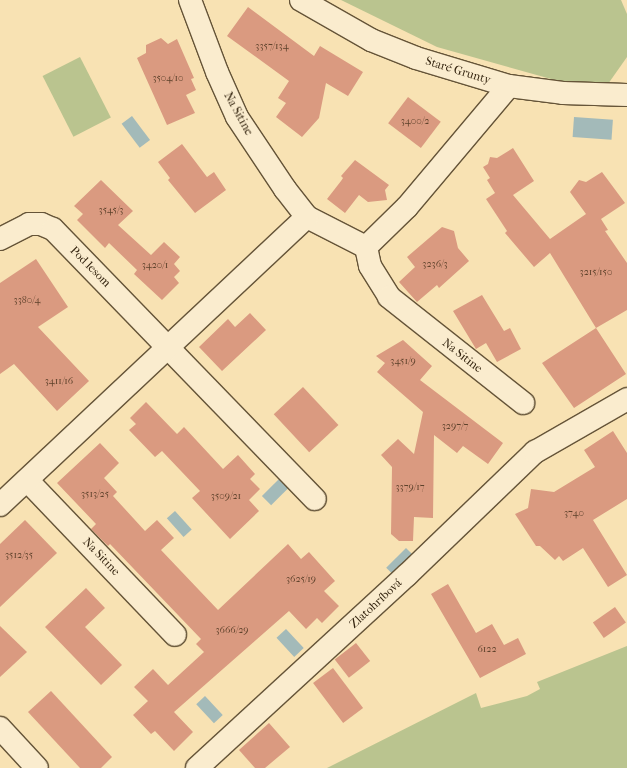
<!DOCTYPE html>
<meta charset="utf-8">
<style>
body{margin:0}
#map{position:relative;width:627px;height:768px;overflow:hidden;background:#f8e2b3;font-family:"IM FELL French Canon",serif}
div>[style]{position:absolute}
.green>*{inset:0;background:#bac48f;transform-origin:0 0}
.water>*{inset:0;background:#a3bab9;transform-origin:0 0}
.building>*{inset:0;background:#da9a80;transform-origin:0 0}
.roads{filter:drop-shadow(1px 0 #655438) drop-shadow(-1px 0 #655438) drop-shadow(0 1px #655438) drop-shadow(0 -1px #655438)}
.street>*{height:22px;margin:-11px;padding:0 11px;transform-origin:11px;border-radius:11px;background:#faecce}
span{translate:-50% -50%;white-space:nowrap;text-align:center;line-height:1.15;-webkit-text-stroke:3px #faecce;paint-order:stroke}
.number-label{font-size:10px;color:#5e422b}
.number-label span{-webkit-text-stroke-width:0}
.street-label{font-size:12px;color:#34240f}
</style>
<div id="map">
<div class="green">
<div style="clip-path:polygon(341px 0,621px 0,627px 14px,627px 57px,608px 84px,569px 84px,437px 47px)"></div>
<div style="left:80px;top:57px;width:68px;height:42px;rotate:63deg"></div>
<div style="clip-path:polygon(627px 646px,627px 768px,327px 768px,476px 693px,481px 708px,527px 696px,540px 689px,537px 682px)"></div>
</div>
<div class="water">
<div style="left:132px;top:116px;width:30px;height:13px;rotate:53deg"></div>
<div style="left:574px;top:117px;width:39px;height:20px;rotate:4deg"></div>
<div style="left:281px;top:477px;width:13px;height:27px;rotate:45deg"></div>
<div style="left:175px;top:511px;width:25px;height:11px;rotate:48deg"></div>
<div style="left:406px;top:548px;width:10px;height:28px;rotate:45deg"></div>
<div style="left:286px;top:629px;width:26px;height:13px;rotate:47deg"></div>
<div style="left:205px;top:696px;width:26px;height:12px;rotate:47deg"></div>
</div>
<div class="building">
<div style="clip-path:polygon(248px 7px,314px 56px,320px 46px,363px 72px,348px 96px,326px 83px,319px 118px,302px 137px,276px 117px,286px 103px,278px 98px,289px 81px,227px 36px)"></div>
<div style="clip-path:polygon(161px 38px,168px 44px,177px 39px,194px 78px,191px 79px,196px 90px,186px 95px,195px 113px,167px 125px,137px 58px,146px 53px,146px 45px)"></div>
<div style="left:408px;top:97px;width:41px;height:33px;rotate:37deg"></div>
<div style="clip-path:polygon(182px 144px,207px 177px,214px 172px,226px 190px,195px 213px,168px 180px,170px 178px,158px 162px)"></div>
<div style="clip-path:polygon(513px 148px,534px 181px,513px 195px,550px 239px,586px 214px,570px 192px,579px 180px,586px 182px,602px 172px,625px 203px,601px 219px,608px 230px,605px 231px,627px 263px,627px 310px,596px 328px,626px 374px,574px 408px,542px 363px,596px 328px,550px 253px,534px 267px,505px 233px,507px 231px,486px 199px,495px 193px,487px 180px,490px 178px,483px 167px,488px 164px,490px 157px,497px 158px)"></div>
<div style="clip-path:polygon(355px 160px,389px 185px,385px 190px,387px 200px,368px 202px,359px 195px,345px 213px,327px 199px,341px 181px,343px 178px,341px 176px)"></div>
<div style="clip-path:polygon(101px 180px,133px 211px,118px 225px,151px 255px,164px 242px,180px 257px,174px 264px,180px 271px,174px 277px,179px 283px,162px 300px,134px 274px,137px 270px,109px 243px,105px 248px,77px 220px,83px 214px,74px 206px)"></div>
<div style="clip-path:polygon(442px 227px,454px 231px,458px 248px,469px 261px,439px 288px,437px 285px,417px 302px,399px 282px,415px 267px,407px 257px)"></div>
<div style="clip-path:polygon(36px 259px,68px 307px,38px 327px,89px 381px,57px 411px,14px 364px,0 374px,0 283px)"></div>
<div style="clip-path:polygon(482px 295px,504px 331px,510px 328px,521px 349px,497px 362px,486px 343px,476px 349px,453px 311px)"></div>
<div style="clip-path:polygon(250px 313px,266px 330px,222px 371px,199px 347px,228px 319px,235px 327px)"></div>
<div style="clip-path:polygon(403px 340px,432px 366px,420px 380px,503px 443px,488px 464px,463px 446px,457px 453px,434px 435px,433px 518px,414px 517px,413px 541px,399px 541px,391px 534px,392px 467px,381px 455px,398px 439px,414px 454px,423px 412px,377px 372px,385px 363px,376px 356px)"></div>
<div style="left:303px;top:387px;width:52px;height:40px;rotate:47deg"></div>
<div style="clip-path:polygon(146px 402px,177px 434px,184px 427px,223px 469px,238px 455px,255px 474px,250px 479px,260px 489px,249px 500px,259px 511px,230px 539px,192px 498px,200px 491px,162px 451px,155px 457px,129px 430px,136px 424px,130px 418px)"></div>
<div style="clip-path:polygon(613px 431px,627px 453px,627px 499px,593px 520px,627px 575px,608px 587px,583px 548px,563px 561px,559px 556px,555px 560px,540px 546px,536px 546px,515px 514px,528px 508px,531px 489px,554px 492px,595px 467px,584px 450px)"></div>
<div style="clip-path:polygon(100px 443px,119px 463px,104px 478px,117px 492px,113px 496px,145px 531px,157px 520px,174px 538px,161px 550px,218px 610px,288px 544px,301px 559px,309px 552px,335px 581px,324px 591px,339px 606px,322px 623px,317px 618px,306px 629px,289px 611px,174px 712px,193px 732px,174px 751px,155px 731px,151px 734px,133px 715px,148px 701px,134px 687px,153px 669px,168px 685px,204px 652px,196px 644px,201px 639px,110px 544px,108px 546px,91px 529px,96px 524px,57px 483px)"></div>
<div style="clip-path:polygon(25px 520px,57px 553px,0 607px,0 544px)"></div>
<div style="clip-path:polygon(448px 584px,476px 633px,492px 624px,504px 645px,518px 638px,526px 654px,480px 678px,431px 594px)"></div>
<div style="clip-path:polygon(86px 588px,105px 608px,85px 627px,122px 665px,101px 685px,45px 627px)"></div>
<div style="left:615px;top:607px;width:19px;height:27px;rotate:55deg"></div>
<div style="clip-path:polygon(0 626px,27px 652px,0 677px)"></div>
<div style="left:356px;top:643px;width:23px;height:27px;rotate:52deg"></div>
<div style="left:333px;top:668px;width:50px;height:25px;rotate:53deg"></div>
<div style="clip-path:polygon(51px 691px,112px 757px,101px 768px,80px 768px,28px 712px)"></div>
<div style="clip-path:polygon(269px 723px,290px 747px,265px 768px,255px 768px,239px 750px)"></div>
</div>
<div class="roads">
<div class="street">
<div style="left:190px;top:0;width:77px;rotate:69.4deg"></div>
<div style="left:217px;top:72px;width:49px;rotate:66deg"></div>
<div style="left:237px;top:117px;width:87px;rotate:56.3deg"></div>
<div style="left:285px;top:189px;width:36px;rotate:52deg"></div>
<div style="left:307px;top:217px;width:66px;rotate:27deg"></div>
<div style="left:366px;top:247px;width:19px;rotate:78deg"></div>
<div style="left:370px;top:266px;width:36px;rotate:58deg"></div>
<div style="left:389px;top:297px;width:171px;rotate:38.3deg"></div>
<div style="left:301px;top:0;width:81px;rotate:29.7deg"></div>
<div style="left:371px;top:40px;width:48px;rotate:21.8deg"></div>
<div style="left:416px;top:58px;width:97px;rotate:16.8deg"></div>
<div style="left:509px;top:86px;width:54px;rotate:7.4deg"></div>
<div style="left:563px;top:93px;width:64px;rotate:1.8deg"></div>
<div style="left:0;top:239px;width:33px;rotate:-27deg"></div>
<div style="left:29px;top:224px;width:12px"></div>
<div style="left:41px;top:224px;width:13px;rotate:23deg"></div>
<div style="left:53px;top:229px;width:376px;rotate:45.9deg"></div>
<div style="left:366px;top:247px;width:57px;rotate:-44.3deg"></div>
<div style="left:407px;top:207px;width:158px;rotate:-49.9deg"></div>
<div style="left:27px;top:480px;width:214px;rotate:46.3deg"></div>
<div style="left:0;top:505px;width:421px;rotate:-43.2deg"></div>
<div style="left:0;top:728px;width:54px;rotate:47.2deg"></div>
<div style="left:197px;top:768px;width:285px;rotate:-42.6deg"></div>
<div style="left:407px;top:575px;width:178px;rotate:-43.9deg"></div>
<div style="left:535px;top:452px;width:106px;rotate:-29.9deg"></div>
</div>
</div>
<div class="number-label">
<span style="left:272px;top:47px">3357/134</span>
<span style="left:168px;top:79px">3504/10</span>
<span style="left:415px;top:122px">3400/2</span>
<span style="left:111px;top:211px">3545/3</span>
<span style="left:435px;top:265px">3236/3</span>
<span style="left:155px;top:266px">3420/1</span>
<span style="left:596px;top:273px">3215/150</span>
<span style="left:27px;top:301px">3380/4</span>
<span style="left:403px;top:362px">3451/9</span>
<span style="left:59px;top:382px">3411/16</span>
<span style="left:455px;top:427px">3297/7</span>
<span style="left:410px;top:488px">3379/17</span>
<span style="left:95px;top:495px">3513/25</span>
<span style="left:226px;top:497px">3509/21</span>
<span style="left:574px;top:514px">3740</span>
<span style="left:19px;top:556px">3512/35</span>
<span style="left:301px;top:580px">3625/19</span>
<span style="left:232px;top:631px">3666/29</span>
<span style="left:487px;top:650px">6122</span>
</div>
<div class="street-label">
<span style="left:458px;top:71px;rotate:17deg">Staré Grunty</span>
<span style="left:238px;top:114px;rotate:61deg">Na Sitine</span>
<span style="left:90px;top:267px;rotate:45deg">Pod lesom</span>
<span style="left:462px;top:356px;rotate:38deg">Na Sitine</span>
<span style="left:101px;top:557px;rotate:46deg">Na Sitine</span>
<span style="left:376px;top:604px;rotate:-43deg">Zlatohríbová</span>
</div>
</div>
